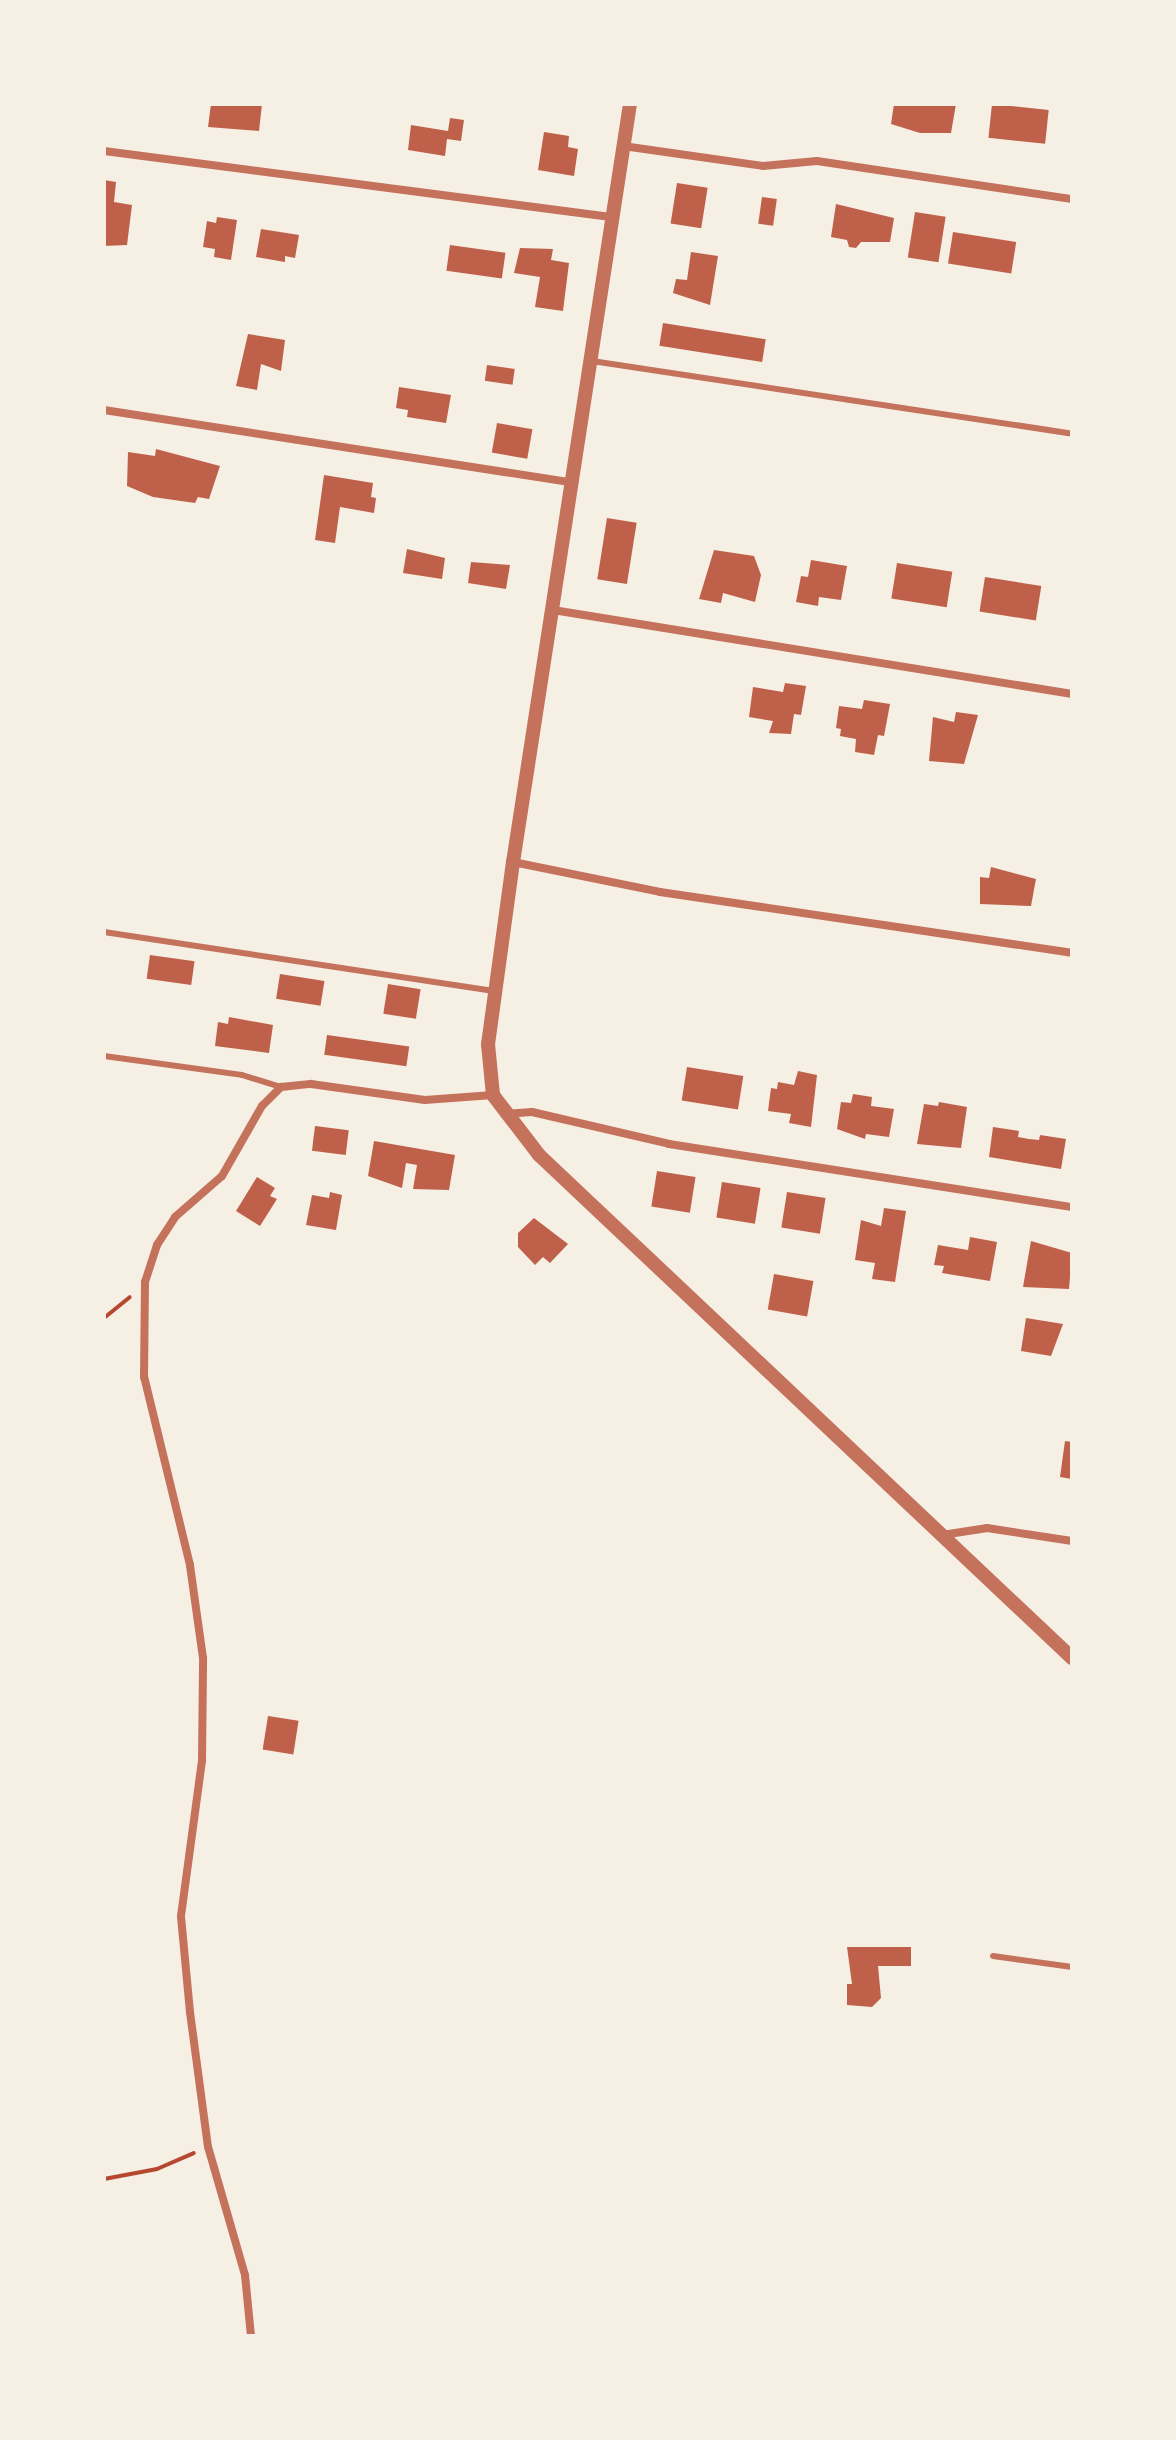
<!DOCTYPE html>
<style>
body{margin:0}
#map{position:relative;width:1176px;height:2440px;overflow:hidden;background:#f6efe4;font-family:"Open Sans",sans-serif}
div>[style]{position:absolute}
.building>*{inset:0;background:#bf614a;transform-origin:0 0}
.path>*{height:4px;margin:-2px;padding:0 2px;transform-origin:2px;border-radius:2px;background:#b5482f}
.service>*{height:6px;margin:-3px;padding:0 3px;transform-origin:3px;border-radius:3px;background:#c5725c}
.minor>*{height:8px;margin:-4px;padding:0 4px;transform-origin:4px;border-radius:4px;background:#c5725c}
.tertiary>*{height:14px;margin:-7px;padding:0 7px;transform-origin:7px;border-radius:7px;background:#c5725c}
span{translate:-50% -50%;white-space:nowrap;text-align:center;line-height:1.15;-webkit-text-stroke:8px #f6efe4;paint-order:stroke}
.frame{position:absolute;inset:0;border:106px solid #f6efe4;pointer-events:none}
</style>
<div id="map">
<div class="building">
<div style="clip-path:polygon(211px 104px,262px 104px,259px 131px,208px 127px)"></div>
<div style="clip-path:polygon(894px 104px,956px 104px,951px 133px,920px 133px,891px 124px)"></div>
<div style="left:992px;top:104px;width:57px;height:34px;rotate:6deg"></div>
<div style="clip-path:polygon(450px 118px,464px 120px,461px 141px,447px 139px,445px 156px,408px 150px,411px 125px,448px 131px)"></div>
<div style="clip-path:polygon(544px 132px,569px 136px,568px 147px,578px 149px,574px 176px,538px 170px)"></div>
<div style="clip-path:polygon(104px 180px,116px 182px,114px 202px,132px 205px,127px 245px,104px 246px)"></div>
<div style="left:677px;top:183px;width:31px;height:41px;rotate:9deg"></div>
<div style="left:762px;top:197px;width:15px;height:27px;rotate:8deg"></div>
<div style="clip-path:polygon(836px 204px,894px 218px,890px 242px,861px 242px,856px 248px,849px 247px,847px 240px,831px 237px)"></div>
<div style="left:915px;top:212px;width:31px;height:46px;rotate:9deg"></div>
<div style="clip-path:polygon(217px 217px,237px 220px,231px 260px,214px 257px,215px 249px,203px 247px,207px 221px,216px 223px)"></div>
<div style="clip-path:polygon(261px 229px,299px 235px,295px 258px,285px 256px,285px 262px,256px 257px)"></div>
<div style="left:953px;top:232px;width:64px;height:32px;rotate:9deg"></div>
<div style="left:450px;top:245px;width:56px;height:26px;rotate:8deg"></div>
<div style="clip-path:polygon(520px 248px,553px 249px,551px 260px,569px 263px,563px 311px,535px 307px,540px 277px,514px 273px)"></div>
<div style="clip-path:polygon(691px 252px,718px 256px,710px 305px,673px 293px,676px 279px,687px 280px)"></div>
<div style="left:663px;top:323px;width:104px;height:23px;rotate:9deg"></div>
<div style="clip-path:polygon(248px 334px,285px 340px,281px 371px,261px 364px,257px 390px,236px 386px)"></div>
<div style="left:487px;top:365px;width:28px;height:16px;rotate:8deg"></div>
<div style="clip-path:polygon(399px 387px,451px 395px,446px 423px,407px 417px,408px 410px,396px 408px)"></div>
<div style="left:497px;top:423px;width:36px;height:30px;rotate:10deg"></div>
<div style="clip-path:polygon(156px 449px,220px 466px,209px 499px,198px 497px,195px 503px,153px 497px,127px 486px,128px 452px,155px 456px)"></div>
<div style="clip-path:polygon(324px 475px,373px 483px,371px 497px,376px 498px,374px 513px,340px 507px,335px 543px,315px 540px)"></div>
<div style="left:607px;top:518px;width:30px;height:62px;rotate:9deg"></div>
<div style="clip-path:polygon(407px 549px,445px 558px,442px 579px,403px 573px)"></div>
<div style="clip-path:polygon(714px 550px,754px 556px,761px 575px,755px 602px,723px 593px,721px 603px,699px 599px)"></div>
<div style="clip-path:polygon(811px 560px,847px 566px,841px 600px,819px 597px,818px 606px,796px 602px,801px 576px,808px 577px)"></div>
<div style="clip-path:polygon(471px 562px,510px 565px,506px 589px,468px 583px)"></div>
<div style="left:897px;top:563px;width:56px;height:36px;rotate:9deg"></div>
<div style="left:985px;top:577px;width:57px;height:35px;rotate:9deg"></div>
<div style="clip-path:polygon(785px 683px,806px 686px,801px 715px,794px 714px,791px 734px,769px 733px,773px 721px,749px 717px,753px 687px,783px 692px)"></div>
<div style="clip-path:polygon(864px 700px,890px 704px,884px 736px,878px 735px,874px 755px,855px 752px,856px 739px,840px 736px,841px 729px,836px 728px,839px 706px,862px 709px)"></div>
<div style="clip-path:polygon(956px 712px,978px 715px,964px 764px,929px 761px,933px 717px,954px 722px)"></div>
<div style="clip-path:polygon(991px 867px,1036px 879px,1031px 906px,980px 904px,980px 877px,989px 878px)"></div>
<div style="left:150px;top:955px;width:45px;height:24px;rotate:8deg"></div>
<div style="left:280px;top:974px;width:45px;height:25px;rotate:9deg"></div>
<div style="left:388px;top:984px;width:33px;height:30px;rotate:9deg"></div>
<div style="clip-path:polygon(229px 1017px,273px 1025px,269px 1053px,215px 1046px,218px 1022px,228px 1024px)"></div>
<div style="left:327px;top:1035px;width:83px;height:20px;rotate:8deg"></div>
<div style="left:687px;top:1067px;width:57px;height:34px;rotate:9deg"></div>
<div style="clip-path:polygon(798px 1071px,817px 1075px,811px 1127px,789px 1123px,791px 1114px,768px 1111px,771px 1088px,777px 1089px,778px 1082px,794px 1085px)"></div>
<div style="clip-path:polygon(853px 1094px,872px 1097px,871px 1106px,894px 1109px,889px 1137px,866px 1134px,865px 1139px,837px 1129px,841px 1102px,851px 1103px)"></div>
<div style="clip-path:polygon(939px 1102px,967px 1107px,961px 1148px,917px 1144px,924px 1104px,938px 1106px)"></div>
<div style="left:315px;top:1126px;width:34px;height:25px;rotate:7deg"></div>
<div style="clip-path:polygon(993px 1127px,1019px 1131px,1018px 1137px,1029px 1139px,1039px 1140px,1040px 1135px,1066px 1139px,1061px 1169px,989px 1157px)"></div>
<div style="clip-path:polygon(374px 1141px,455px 1155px,449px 1190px,413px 1189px,417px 1165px,406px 1163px,402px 1188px,368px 1176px)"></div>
<div style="left:657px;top:1171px;width:39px;height:36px;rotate:9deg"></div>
<div style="clip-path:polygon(257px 1177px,275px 1188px,270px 1196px,277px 1199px,260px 1226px,236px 1211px)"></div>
<div style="left:722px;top:1182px;width:39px;height:36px;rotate:9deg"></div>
<div style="clip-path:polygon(330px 1192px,342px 1195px,336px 1230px,306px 1225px,312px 1195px,329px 1198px)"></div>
<div style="left:787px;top:1192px;width:39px;height:36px;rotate:9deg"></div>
<div style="clip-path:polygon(884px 1208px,906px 1211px,895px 1282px,872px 1279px,875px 1263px,855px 1260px,861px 1220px,881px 1226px)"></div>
<div style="clip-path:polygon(534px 1218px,568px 1244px,550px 1263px,543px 1257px,535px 1265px,518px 1247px,518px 1233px)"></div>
<div style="clip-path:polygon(970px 1237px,997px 1242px,990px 1281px,942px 1273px,944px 1266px,934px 1265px,938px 1245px,968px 1250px)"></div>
<div style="clip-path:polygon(1031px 1241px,1072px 1253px,1069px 1289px,1023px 1287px)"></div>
<div style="left:774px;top:1274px;width:40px;height:36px;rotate:10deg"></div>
<div style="clip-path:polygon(1026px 1318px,1063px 1324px,1051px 1356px,1021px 1351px)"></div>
<div style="clip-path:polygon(1065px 1441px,1072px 1442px,1072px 1479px,1060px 1477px)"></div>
<div style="left:268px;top:1716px;width:31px;height:34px;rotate:9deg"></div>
<div style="clip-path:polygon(847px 1947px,911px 1947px,911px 1966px,878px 1966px,881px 1998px,872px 2007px,847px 2005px,847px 1984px,852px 1984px)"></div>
</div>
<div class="path">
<div style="left:104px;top:1318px;width:33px;rotate:-39deg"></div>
<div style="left:104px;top:2179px;width:54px;rotate:-10.7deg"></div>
<div style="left:157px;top:2169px;width:40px;rotate:-23.4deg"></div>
</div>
<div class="service">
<div style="left:592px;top:361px;width:486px;rotate:8.6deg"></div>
<div style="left:104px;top:932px;width:396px;rotate:8.6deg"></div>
<div style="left:104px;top:1056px;width:139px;rotate:7.8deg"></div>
<div style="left:242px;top:1075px;width:41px;rotate:17.1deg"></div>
<div style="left:993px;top:1956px;width:80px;rotate:7.9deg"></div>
</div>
<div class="minor">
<div style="left:623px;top:146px;width:141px;rotate:8.1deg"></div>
<div style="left:763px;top:166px;width:54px;rotate:-5.3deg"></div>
<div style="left:817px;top:161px;width:258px;rotate:8.5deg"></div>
<div style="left:104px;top:151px;width:511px;rotate:7.42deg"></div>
<div style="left:104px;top:410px;width:473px;rotate:8.8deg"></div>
<div style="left:553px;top:610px;width:526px;rotate:9.19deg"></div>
<div style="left:513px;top:862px;width:150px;rotate:11.5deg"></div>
<div style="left:660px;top:892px;width:416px;rotate:8.4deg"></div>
<div style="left:504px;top:1114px;width:28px;rotate:-4deg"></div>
<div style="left:532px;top:1112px;width:141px;rotate:13.1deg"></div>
<div style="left:669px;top:1144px;width:408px;rotate:8.9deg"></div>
<div style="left:942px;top:1535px;width:46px;rotate:-8.8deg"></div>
<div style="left:987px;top:1528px;width:86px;rotate:8.7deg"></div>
<div style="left:251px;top:2336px;width:61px;rotate:-95.6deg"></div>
<div style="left:245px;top:2275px;width:133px;rotate:-106.1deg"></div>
<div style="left:208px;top:2147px;width:136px;rotate:-97.6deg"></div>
<div style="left:190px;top:2012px;width:96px;rotate:-95.4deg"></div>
<div style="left:181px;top:1916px;width:156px;rotate:-82.3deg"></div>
<div style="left:202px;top:1761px;width:103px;rotate:-89.4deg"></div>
<div style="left:203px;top:1658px;width:94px;rotate:-98deg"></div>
<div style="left:190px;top:1565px;width:194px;rotate:-103.7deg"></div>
<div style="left:144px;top:1377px;width:95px;rotate:-89.4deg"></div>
<div style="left:145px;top:1282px;width:39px;rotate:-72deg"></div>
<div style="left:157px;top:1245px;width:33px;rotate:-57deg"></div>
<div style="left:175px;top:1217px;width:62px;rotate:-41.1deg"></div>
<div style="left:222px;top:1176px;width:81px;rotate:-60.3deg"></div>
<div style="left:262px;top:1106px;width:27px;rotate:-45deg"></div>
<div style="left:281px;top:1087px;width:30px;rotate:-6deg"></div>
<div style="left:311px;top:1084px;width:115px;rotate:8deg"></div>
<div style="left:425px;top:1100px;width:68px;rotate:-4.2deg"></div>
</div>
<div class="tertiary">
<div style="left:630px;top:104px;width:767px;rotate:98.77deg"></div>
<div style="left:513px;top:862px;width:184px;rotate:97.8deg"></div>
<div style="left:488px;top:1044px;width:51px;rotate:84.4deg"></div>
<div style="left:493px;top:1095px;width:76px;rotate:52.5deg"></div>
<div style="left:539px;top:1155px;width:733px;rotate:43.34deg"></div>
</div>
<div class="frame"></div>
</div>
